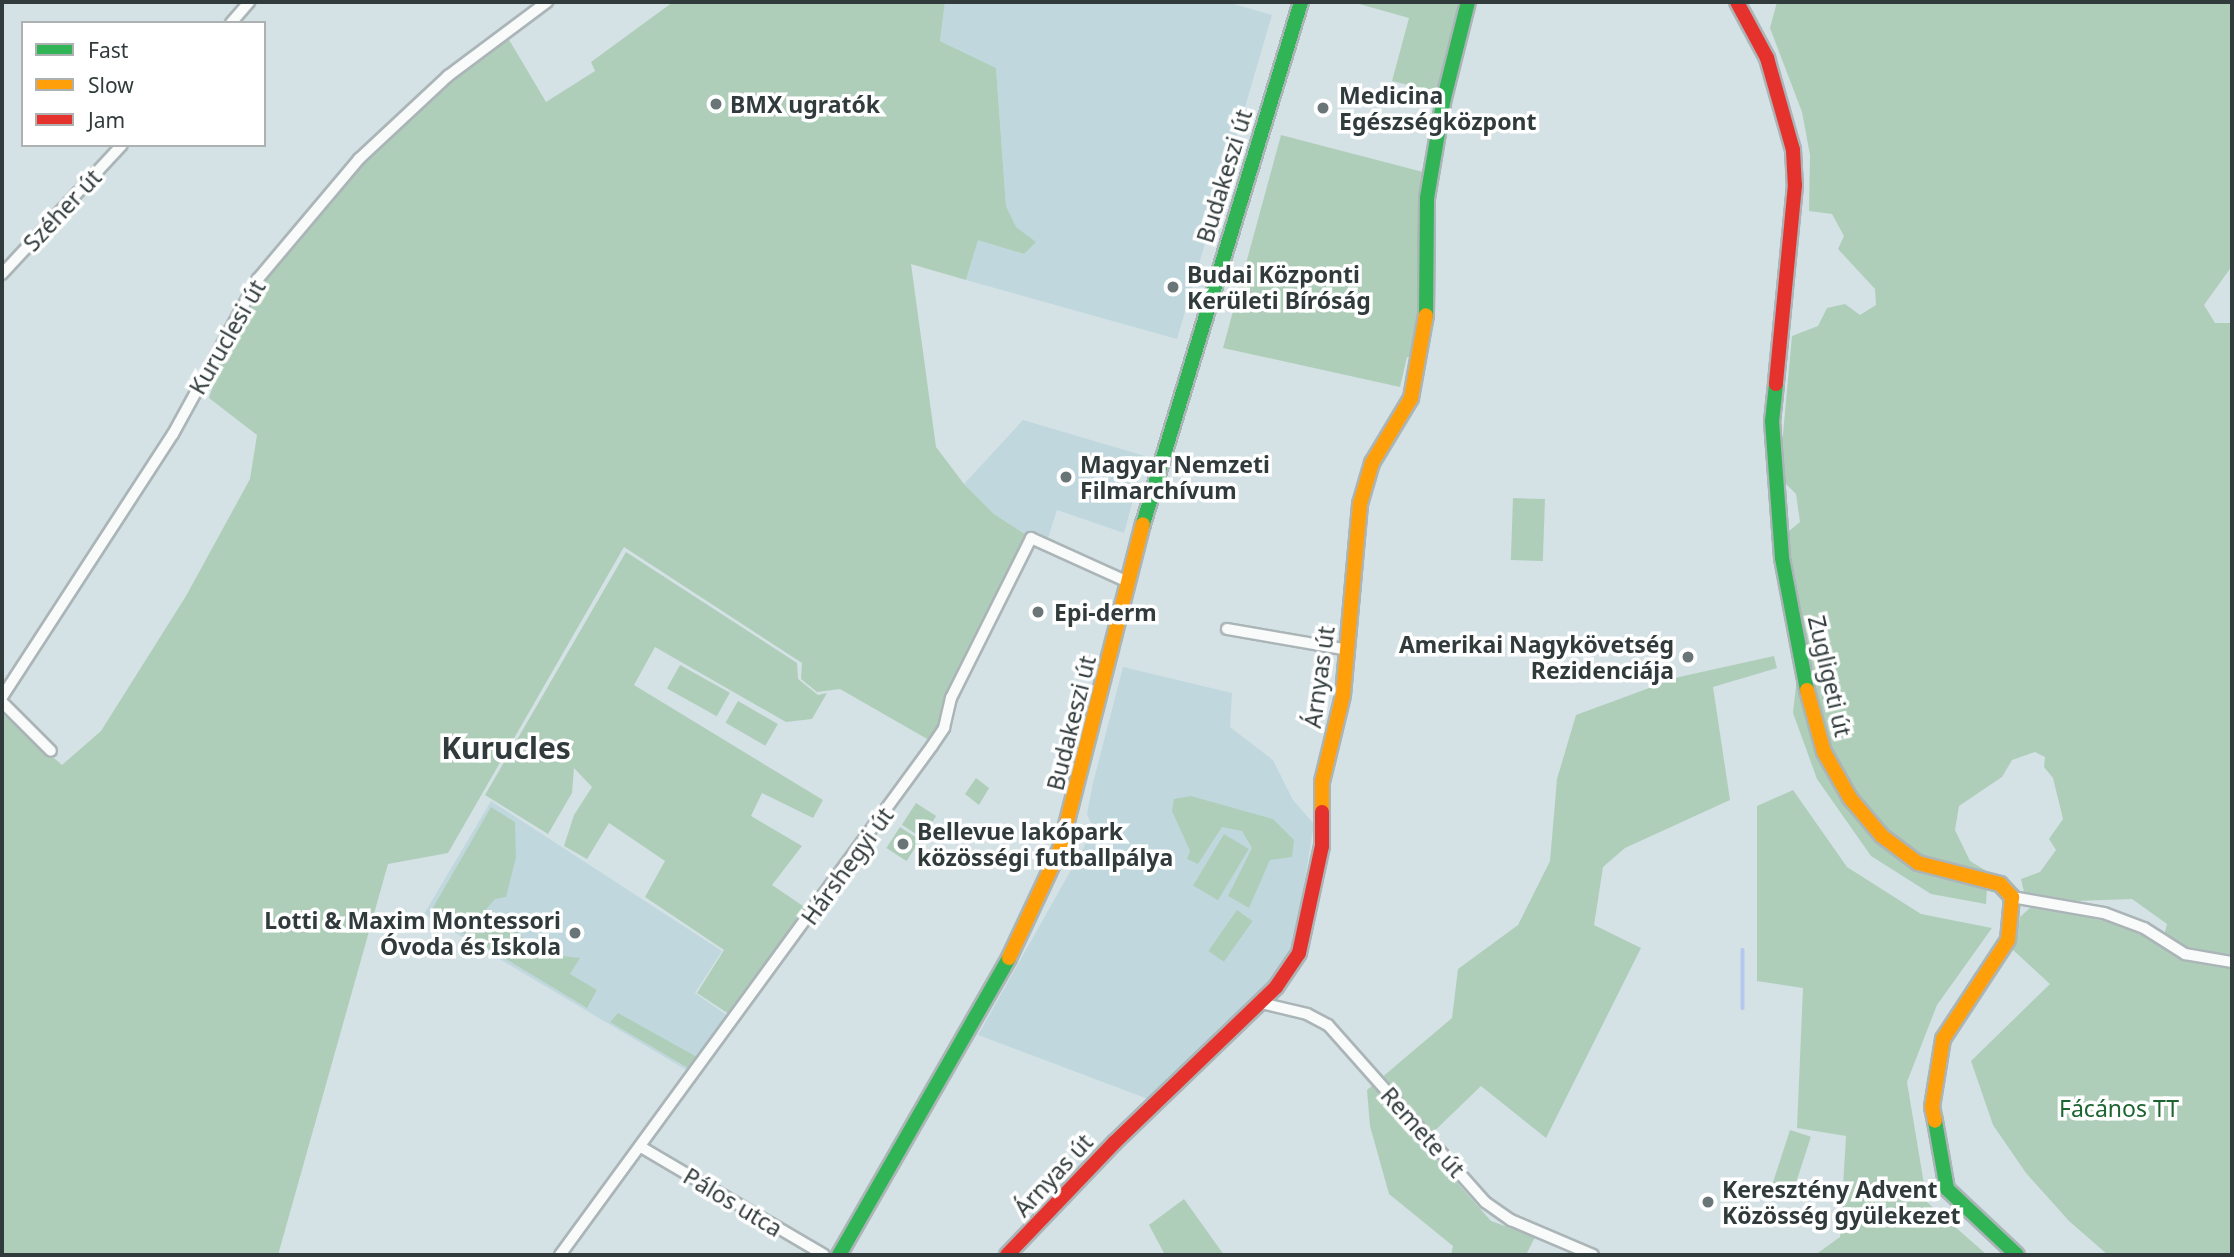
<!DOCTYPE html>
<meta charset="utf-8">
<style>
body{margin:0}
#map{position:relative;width:2234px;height:1257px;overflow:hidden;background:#d4e2e5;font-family:"Noto Sans",sans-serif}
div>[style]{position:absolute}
.built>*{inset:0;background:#c0d8dd}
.green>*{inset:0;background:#afceba;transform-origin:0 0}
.stream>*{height:3.5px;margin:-1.75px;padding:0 1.75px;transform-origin:1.75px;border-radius:1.75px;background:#b7c7ed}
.roads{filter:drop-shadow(2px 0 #abb5b7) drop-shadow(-2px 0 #abb5b7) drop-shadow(0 2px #abb5b7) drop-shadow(0 -2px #abb5b7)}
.street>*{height:10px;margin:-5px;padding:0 5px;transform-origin:5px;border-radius:5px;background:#f9fbfb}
.fast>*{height:14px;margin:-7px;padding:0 7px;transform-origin:7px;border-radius:7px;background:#30b455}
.slow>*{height:14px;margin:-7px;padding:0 7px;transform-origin:7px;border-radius:7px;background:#ff9f0a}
.jam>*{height:14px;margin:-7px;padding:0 7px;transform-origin:7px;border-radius:7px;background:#e5322d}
.dots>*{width:19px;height:19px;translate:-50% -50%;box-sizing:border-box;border:4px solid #fff;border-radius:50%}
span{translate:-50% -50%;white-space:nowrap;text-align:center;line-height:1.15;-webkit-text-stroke:7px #fff;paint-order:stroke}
.poi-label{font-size:23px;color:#313b3c;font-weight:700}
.left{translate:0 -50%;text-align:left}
.right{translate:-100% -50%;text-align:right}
.street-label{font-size:23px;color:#313b3c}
.park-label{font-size:23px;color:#1c6531}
.district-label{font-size:30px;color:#313b3c;font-weight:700}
.frame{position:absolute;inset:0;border:4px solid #313b3c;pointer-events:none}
.legend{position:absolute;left:21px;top:21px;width:245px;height:126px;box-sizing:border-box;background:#fff;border:2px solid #adb1b1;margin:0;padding:9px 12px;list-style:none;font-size:21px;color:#313b3c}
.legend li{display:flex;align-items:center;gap:14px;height:35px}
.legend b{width:35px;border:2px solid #adb1b1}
</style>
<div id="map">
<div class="built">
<div style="clip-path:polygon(945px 2px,1227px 2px,1272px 15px,1177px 339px,966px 280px,978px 239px,1024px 254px,1006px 206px,996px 68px,940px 41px)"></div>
<div style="clip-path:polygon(1023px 420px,1145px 456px,1124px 533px,1057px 510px,1047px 541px,1031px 538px,994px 514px,964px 484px)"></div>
<div style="clip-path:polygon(1123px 667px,1232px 693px,1230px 727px,1273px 760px,1293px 800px,1314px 824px,1294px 945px,1269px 984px,1148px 1099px,978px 1035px,1089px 838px,1092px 826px,1087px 814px,1093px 783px)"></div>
<div style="clip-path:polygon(491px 801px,722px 951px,695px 993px,728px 1016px,688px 1071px,424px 914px)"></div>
</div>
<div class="green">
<div style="clip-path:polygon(673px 2px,945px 2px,940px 41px,996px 68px,1006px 206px,1016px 227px,1036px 242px,1024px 254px,978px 240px,966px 280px,911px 264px,936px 447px,964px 484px,994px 514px,1031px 538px,1017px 554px,948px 696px,940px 723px,929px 740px,840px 689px,817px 692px,801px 679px,802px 663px,624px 547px,448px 853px,388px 864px,278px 1255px,2px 1255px,2px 713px,62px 765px,101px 731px,186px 596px,250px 479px,257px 435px,209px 398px,232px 327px,249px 292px,359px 159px,505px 33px,546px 102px,595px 71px,591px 62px)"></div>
<div style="clip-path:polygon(1352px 2px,1459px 2px,1437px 92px,1392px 81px,1409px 18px)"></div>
<div style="clip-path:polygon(1777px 2px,2232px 2px,2232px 266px,2204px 305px,2215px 323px,2232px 323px,2232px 1255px,2108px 1255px,2069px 1221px,2026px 1173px,1993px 1125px,1971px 1061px,2050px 984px,2013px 950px,2020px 917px,2032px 906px,2115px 923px,2178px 952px,2162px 943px,2167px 924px,2132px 899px,2075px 901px,2024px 892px,2021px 879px,2040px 872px,2056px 850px,2049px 839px,2063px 819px,2053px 778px,2044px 767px,2045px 757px,2035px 752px,2012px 760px,2002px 777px,1959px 806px,1955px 830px,1970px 861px,1988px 872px,1986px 904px,1931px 894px,1871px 856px,1817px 779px,1793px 713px,1800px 650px,1784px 535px,1800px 522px,1796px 494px,1779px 477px,1792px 336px,1818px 326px,1827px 308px,1845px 304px,1860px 315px,1876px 305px,1875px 289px,1838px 249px,1844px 236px,1832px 214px,1809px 211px,1810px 155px,1802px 112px,1770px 28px)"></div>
<div style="clip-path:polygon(1281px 135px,1423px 172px,1423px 296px,1416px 358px,1407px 357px,1400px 387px,1223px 348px)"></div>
<div style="left:1513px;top:498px;width:32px;height:62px;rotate:2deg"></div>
<div style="clip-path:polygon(626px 552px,797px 663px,798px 679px,818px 695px,827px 693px,812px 719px,786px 722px,655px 647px,634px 685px,823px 800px,813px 818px,762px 793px,751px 816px,802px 846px,772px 885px,806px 908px,729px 1014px,697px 993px,724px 950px,645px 897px,665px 861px,609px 823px,587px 859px,564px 846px,574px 815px,592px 787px,574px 768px,572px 793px,548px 834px,485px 795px)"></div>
<div style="clip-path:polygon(1774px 656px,1777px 668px,1713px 687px,1730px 800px,1625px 848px,1603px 867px,1594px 925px,1641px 948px,1546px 1138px,1481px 1086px,1422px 1143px,1491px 1221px,1535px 1237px,1526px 1255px,1451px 1255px,1453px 1246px,1389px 1194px,1370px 1126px,1367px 1090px,1452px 1018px,1458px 969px,1518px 925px,1550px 861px,1557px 779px,1576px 715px,1679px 677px)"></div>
<div style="left:680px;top:665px;width:57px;height:27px;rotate:29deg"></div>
<div style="left:738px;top:701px;width:46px;height:25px;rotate:30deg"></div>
<div style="clip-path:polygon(976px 778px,989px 788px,979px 805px,965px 794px)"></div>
<div style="clip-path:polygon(1793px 790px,1847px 867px,1921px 914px,1992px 928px,1937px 1005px,1907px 1082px,1927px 1202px,1987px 1255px,1815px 1255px,1840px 1237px,1846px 1136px,1797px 1128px,1803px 988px,1757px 981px,1757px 806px)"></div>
<div style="clip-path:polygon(1191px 796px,1273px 819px,1294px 840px,1292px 857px,1270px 860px,1249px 908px,1228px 896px,1252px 848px,1242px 831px,1222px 827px,1198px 864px,1187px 859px,1190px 851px,1172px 811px,1174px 799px)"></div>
<div style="left:916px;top:803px;width:24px;height:26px;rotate:33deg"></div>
<div style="clip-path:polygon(491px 807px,515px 822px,516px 857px,506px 897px,495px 899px,483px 913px,500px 915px,538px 953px,580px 958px,570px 974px,597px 990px,587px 1008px,430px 913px)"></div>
<div style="left:900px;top:827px;width:24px;height:25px;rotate:33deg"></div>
<div style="left:1224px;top:834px;width:29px;height:60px;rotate:31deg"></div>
<div style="left:1237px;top:910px;width:19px;height:50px;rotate:35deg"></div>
<div style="clip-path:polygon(618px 1013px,697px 1057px,688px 1068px,610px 1022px)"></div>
<div style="left:1790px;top:1130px;width:22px;height:59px;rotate:18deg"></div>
<div style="clip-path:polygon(1184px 1199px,1224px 1255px,1165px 1255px,1149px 1225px)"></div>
</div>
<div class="stream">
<div style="left:1743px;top:950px;width:58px;rotate:90deg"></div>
</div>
<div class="roads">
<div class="street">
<div style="left:231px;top:23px;width:28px;rotate:-49deg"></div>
<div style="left:2px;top:274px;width:176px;rotate:-47.1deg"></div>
<div style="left:1227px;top:629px;width:123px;rotate:9.8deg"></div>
<div style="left:2px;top:697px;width:314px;rotate:-57deg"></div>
<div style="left:173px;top:434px;width:177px;rotate:-61.3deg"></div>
<div style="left:258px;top:279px;width:157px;rotate:-49.9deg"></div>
<div style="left:359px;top:159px;width:122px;rotate:-43deg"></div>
<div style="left:448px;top:76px;width:124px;rotate:-36.8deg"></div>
<div style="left:2px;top:702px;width:69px;rotate:45deg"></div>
<div style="left:2012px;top:897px;width:93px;rotate:9.9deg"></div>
<div style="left:2104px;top:913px;width:43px;rotate:20.6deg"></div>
<div style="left:2144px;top:928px;width:49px;rotate:32.4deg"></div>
<div style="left:2185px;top:954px;width:48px;rotate:9.7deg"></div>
<div style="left:1261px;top:1003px;width:47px;rotate:13.4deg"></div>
<div style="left:1307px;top:1014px;width:24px;rotate:28deg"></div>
<div style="left:1328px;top:1025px;width:237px;rotate:48.4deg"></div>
<div style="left:1485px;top:1202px;width:32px;rotate:35deg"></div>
<div style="left:1511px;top:1220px;width:89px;rotate:23.1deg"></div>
<div style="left:641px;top:1147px;width:212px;rotate:30.5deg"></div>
<div style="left:560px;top:1255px;width:630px;rotate:-53.84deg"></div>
<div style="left:932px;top:746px;width:22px;rotate:-56deg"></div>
<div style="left:944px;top:728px;width:31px;rotate:-77deg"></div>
<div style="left:951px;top:698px;width:179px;rotate:-63.4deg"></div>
<div style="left:1031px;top:538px;width:107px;rotate:24.4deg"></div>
</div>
<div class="fast">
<div style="left:1426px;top:315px;width:117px;rotate:-89.5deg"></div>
<div style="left:1427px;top:198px;width:101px;rotate:-80.4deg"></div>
<div style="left:1444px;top:98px;width:99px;rotate:-76deg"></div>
<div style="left:1776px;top:384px;width:37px;rotate:96deg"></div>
<div style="left:1772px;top:421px;width:137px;rotate:85.8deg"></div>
<div style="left:1782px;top:558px;width:134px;rotate:79.3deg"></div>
<div style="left:1143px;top:524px;width:545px;rotate:-73.16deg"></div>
<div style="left:1935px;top:1121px;width:69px;rotate:80deg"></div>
<div style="left:1947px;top:1189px;width:96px;rotate:43.3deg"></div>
<div style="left:839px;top:1255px;width:342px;rotate:-60.2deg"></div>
</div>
<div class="slow">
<div style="left:1807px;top:690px;width:64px;rotate:74.7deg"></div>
<div style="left:1824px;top:752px;width:53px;rotate:60.5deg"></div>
<div style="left:1850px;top:798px;width:50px;rotate:49.9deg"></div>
<div style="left:1882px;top:836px;width:45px;rotate:36.9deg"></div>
<div style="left:1918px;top:863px;width:85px;rotate:14.4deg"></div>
<div style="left:2000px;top:884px;width:18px;rotate:47deg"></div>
<div style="left:2012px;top:897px;width:43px;rotate:95.3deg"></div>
<div style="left:2008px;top:940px;width:118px;rotate:123.3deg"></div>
<div style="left:1943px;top:1039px;width:69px;rotate:99.2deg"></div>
<div style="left:1932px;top:1107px;width:14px;rotate:78deg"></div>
<div style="left:1322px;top:812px;width:30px;rotate:-90deg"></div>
<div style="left:1322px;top:782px;width:89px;rotate:-76.4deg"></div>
<div style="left:1343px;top:695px;width:192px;rotate:-84.9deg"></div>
<div style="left:1360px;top:504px;width:43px;rotate:-73.7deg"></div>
<div style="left:1372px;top:463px;width:76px;rotate:-59deg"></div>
<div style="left:1411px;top:398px;width:84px;rotate:-79.8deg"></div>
<div style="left:1009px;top:958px;width:120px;rotate:-64.9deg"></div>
<div style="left:1060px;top:849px;width:335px;rotate:-75.7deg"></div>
</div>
<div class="jam">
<div style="left:1737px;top:2px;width:64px;rotate:61.8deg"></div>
<div style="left:1767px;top:58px;width:96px;rotate:74.2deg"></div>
<div style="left:1793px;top:150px;width:35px;rotate:87deg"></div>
<div style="left:1795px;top:185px;width:200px;rotate:95.5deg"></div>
<div style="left:1007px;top:1255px;width:155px;rotate:-46.3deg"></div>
<div style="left:1114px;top:1143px;width:225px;rotate:-43.9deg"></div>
<div style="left:1276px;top:987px;width:41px;rotate:-55.9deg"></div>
<div style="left:1299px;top:953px;width:109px;rotate:-77.9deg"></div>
<div style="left:1322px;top:846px;width:34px;rotate:-90deg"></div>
</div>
</div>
<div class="dots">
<div style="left:716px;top:104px;background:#6a7577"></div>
<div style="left:1323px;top:108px;background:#6a7577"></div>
<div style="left:1173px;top:287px;background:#6a7577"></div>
<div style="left:1066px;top:477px;background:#6a7577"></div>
<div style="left:1038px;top:612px;background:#6a7577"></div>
<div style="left:1688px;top:657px;background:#6a7577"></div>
<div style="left:903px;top:844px;background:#6a7577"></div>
<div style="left:575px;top:933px;background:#6a7577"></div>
<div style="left:1708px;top:1202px;background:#6a7577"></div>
</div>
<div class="poi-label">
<span class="left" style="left:1339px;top:108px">Medicina<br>Egészségközpont</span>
<span class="left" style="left:730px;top:104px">BMX ugratók</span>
<span class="left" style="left:1187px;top:287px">Budai Központi<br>Kerületi Bíróság</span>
<span class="left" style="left:1080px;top:477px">Magyar Nemzeti<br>Filmarchívum</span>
<span class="left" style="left:1054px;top:612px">Epi-derm</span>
<span class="right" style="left:1674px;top:657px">Amerikai Nagykövetség<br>Rezidenciája</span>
<span class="left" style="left:917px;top:844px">Bellevue lakópark<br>közösségi futballpálya</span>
<span class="right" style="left:561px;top:933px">Lotti &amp; Maxim Montessori<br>Óvoda és Iskola</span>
<span class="left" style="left:1722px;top:1202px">Keresztény Advent<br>Közösség gyülekezet</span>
</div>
<div class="street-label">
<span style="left:1224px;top:176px;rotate:-73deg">Budakeszi út</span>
<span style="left:62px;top:210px;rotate:-47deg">Széher út</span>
<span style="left:227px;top:337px;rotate:-60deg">Kuruclesi út</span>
<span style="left:1830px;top:676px;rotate:77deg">Zugligeti út</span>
<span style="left:1319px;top:677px;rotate:-82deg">Árnyas út</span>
<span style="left:1071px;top:723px;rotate:-76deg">Budakeszi út</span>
<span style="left:847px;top:866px;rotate:-54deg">Hárshegyi út</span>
<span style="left:1423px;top:1132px;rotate:48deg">Remete út</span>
<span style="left:1053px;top:1175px;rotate:-47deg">Árnyas út</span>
<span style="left:733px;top:1202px;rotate:31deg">Pálos utca</span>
</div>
<div class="park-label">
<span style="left:2119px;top:1108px">Fácános TT</span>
</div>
<div class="district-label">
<span style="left:506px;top:748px">Kurucles</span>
</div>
<div class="frame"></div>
<ul class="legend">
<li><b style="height:9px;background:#30b455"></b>Fast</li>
<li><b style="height:9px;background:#ff9f0a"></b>Slow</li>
<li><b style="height:9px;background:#e5322d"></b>Jam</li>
</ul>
</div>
